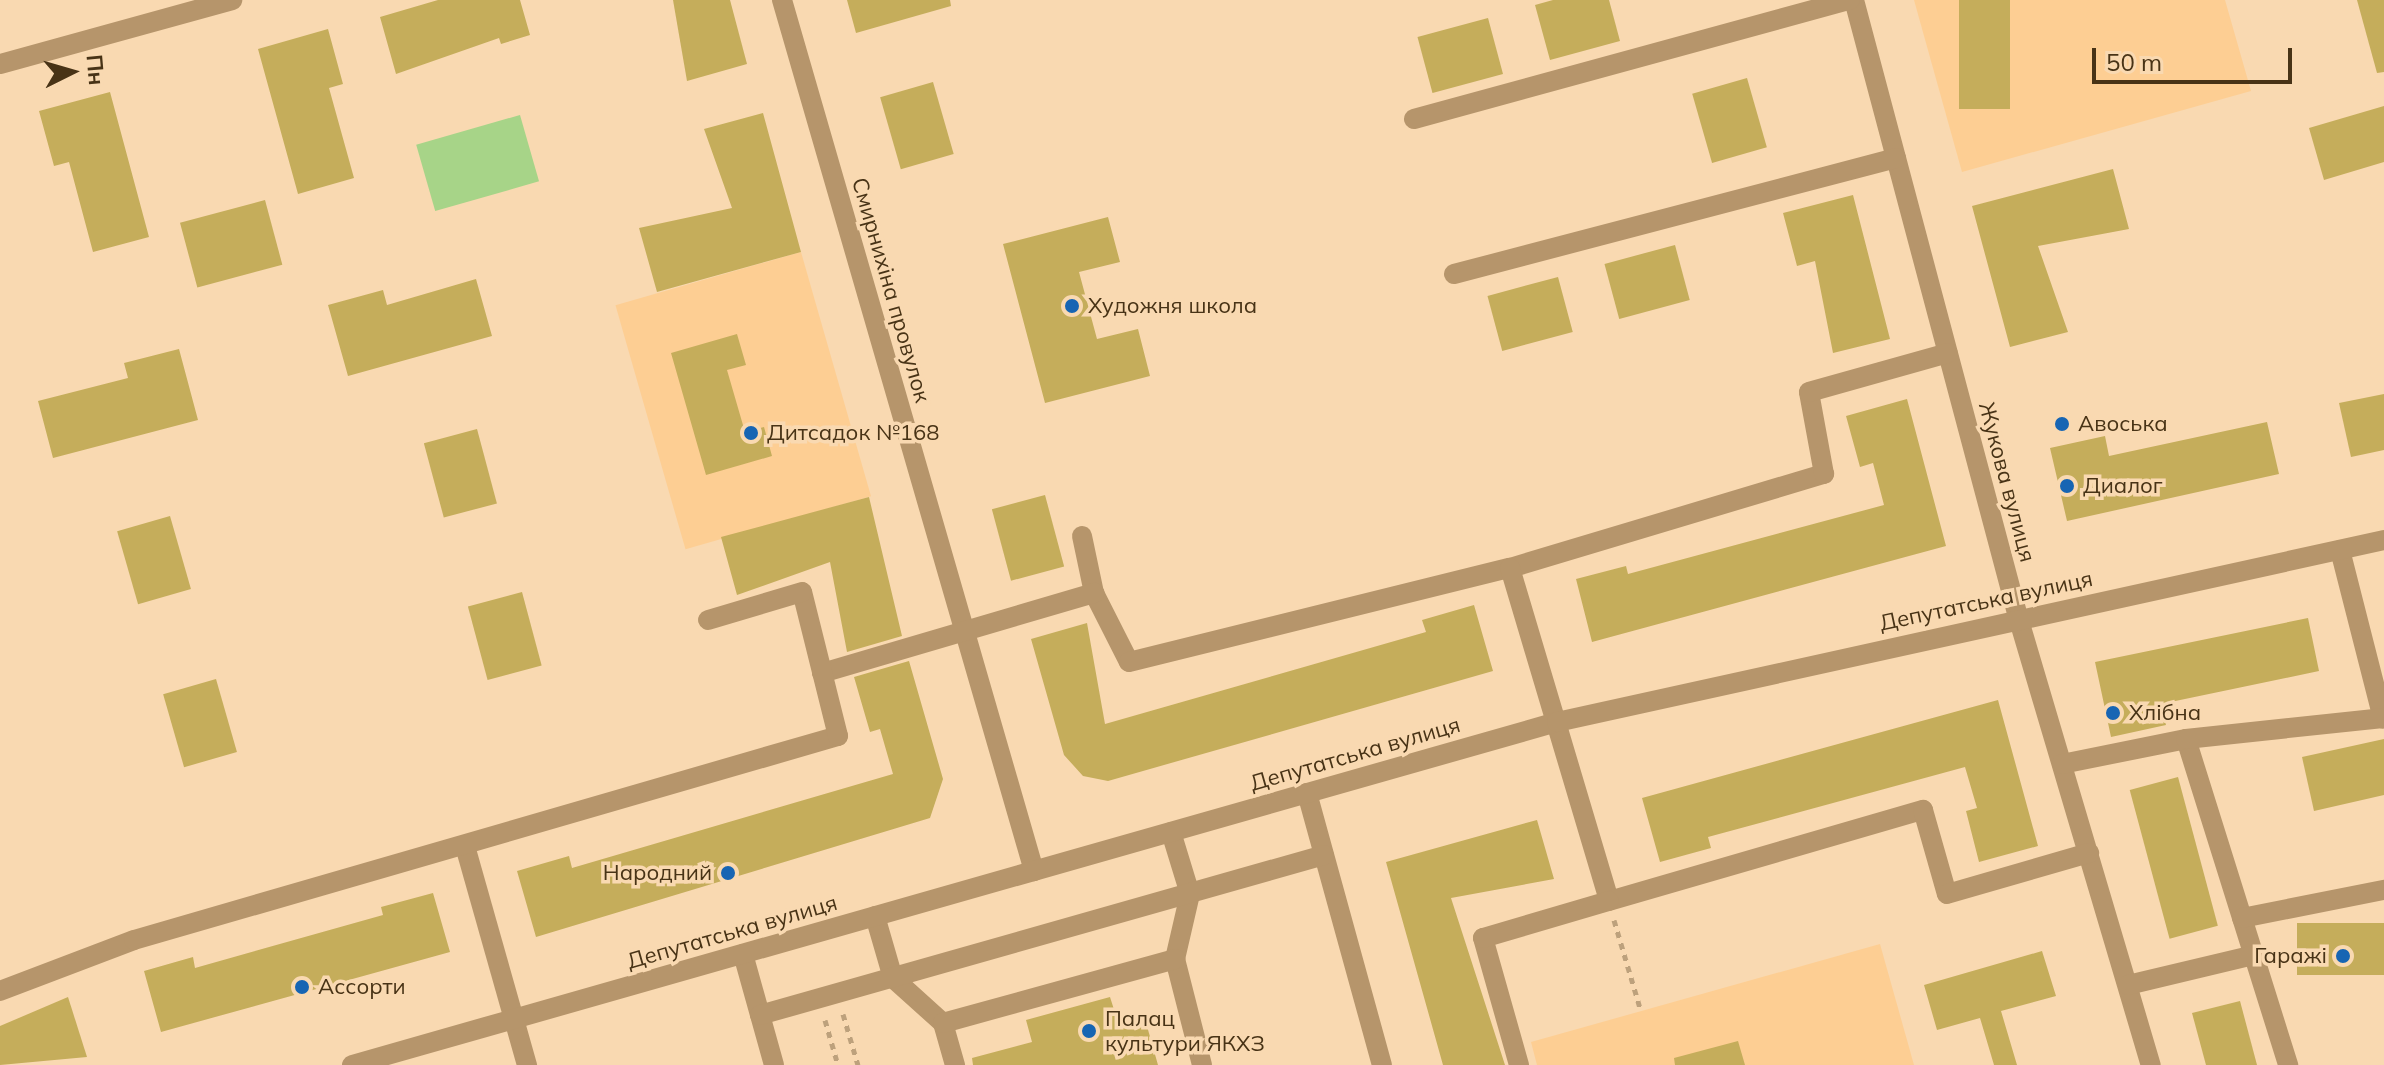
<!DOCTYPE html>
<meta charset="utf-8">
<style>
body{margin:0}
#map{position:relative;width:2384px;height:1065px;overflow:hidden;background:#f9d9b1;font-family:Mulish,sans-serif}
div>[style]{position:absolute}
.built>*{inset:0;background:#fdce93;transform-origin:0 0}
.green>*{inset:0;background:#a7d488;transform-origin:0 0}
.building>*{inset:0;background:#c5ad5b;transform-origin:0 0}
.path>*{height:5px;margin-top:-2.5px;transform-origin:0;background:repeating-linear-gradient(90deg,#bda17c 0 6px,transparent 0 12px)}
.minor>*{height:20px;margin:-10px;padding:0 10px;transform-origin:10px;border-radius:10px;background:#b6956b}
.dots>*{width:22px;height:22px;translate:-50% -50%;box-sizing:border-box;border:4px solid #f9d9b1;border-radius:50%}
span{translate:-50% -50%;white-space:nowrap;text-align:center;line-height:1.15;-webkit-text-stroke:7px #f9d9b1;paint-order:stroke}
.street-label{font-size:22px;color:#483316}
.poi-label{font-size:22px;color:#483316}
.left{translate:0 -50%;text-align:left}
.right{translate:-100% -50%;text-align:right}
.north{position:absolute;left:32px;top:32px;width:80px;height:80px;-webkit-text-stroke:6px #f9d9b1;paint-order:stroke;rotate:85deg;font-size:22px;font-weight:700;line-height:32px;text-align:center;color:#483316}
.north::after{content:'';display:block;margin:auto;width:28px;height:36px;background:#483316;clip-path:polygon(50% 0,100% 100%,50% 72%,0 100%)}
.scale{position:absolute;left:2092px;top:48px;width:200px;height:36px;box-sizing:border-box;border:4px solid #483316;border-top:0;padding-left:10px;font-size:24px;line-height:28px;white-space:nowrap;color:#483316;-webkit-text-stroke:6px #f9d9b1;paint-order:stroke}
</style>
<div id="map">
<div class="built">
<div style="clip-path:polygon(1914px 0,2225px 0,2251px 91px,1962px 172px)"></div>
<div style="left:801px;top:252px;width:254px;height:193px;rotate:74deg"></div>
<div style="clip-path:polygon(1880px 944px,1914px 1065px,1537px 1065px,1531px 1042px)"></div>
</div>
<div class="green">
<div style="left:520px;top:115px;width:69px;height:108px;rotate:74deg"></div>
</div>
<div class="building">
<div style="clip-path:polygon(438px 0,520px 0,530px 35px,501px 44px,499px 38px,396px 74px,380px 17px)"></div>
<div style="clip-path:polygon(673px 0,730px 0,747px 64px,687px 81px)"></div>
<div style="clip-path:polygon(847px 0,950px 0,951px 6px,856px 33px)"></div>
<div style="clip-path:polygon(1553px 0,1609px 0,1620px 41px,1550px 60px,1535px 5px)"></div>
<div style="left:1959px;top:0;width:51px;height:109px"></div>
<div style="clip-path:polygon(2357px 0,2384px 0,2384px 72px,2377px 73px)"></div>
<div style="left:1488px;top:18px;width:58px;height:73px;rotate:75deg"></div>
<div style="clip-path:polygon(328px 29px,343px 84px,329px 88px,354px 178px,298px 194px,258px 49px)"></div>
<div style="left:1747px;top:78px;width:72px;height:57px;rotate:74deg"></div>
<div style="left:933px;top:82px;width:75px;height:55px;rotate:74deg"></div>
<div style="clip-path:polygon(110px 92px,149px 237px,93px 252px,69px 162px,54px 166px,39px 111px)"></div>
<div style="clip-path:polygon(2384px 106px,2384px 162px,2324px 180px,2309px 128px)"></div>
<div style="clip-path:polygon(763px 113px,801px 252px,657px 292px,639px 228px,732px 208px,704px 129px)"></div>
<div style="clip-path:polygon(2113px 169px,2129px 229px,2038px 246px,2068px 332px,2010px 347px,1972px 206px)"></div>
<div style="clip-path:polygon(1853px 195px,1890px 339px,1833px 353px,1815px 261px,1797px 266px,1783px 213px)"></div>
<div style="left:265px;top:200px;width:67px;height:88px;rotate:75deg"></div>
<div style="clip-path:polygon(1108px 217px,1120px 262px,1079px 272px,1097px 339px,1138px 329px,1150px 376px,1045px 403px,1003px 244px)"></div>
<div style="left:1675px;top:245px;width:57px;height:73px;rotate:75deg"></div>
<div style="left:1558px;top:277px;width:57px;height:73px;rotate:75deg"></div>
<div style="clip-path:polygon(476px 279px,492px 336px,348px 376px,328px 305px,383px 290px,387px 305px)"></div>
<div style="clip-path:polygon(737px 334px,746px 365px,727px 370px,745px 432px,764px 427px,772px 456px,706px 475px,671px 353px)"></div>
<div style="clip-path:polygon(179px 349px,198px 420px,53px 458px,38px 401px,128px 378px,124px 363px)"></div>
<div style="clip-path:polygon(2384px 394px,2384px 450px,2351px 457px,2339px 403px)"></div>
<div style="clip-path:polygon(1907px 399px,1946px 546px,1592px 642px,1576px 579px,1626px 566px,1628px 574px,1884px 505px,1873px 463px,1860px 467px,1846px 416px)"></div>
<div style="clip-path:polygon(2267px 422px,2279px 474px,2067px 521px,2050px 448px,2105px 436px,2109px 456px)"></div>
<div style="left:477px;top:429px;width:77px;height:55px;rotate:75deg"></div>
<div style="left:1045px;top:495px;width:74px;height:55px;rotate:75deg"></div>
<div style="clip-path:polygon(869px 497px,902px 636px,847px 652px,830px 562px,737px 595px,721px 537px)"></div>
<div style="left:170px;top:516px;width:76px;height:55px;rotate:74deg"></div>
<div style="left:522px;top:592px;width:76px;height:56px;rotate:75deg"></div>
<div style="clip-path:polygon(1474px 605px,1493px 671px,1108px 781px,1083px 776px,1064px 755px,1031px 639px,1087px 623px,1105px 724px,1426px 632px,1422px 620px)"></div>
<div style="clip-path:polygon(2308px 618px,2319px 671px,2161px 704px,2166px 725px,2111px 737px,2095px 662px)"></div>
<div style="clip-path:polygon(909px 661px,943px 779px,930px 818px,536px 937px,517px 871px,569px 856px,572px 868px,893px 774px,880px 729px,870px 732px,854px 677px)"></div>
<div style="left:216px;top:679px;width:76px;height:55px;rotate:74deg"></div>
<div style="clip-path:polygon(1998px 700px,2038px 846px,1979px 862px,1966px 811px,1977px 808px,1965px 767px,1708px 837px,1711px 848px,1660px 862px,1642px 798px)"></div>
<div style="clip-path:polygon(2384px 739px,2384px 795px,2314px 811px,2302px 757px)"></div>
<div style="left:2178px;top:777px;width:154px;height:50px;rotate:75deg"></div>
<div style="clip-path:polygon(1537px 820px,1554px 879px,1451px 898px,1505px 1065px,1443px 1065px,1386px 862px)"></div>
<div style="clip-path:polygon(433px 893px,450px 952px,161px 1032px,144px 971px,193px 957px,195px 968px,383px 915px,381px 907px)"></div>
<div style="left:2384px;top:923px;width:52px;height:87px;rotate:90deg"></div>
<div style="clip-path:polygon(2042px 951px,2056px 996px,2001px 1011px,2017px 1065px,1994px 1065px,1980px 1018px,1937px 1030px,1924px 985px)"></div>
<div style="clip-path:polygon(68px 997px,87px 1057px,0 1065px,0 1026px)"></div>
<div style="clip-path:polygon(1110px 997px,1117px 1019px,1143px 1012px,1158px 1065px,973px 1065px,972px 1058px,1032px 1042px,1026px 1020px)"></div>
<div style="clip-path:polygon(2240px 1001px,2257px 1065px,2206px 1065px,2192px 1013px)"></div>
<div style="clip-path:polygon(1738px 1041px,1745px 1065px,1675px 1065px,1674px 1058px)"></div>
</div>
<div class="path">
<div style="left:1614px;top:920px;width:95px;rotate:73.5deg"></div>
<div style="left:843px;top:1014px;width:53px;rotate:73.6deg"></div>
<div style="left:825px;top:1020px;width:47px;rotate:73.9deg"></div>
</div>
<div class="minor">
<div style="left:782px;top:0;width:907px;rotate:73.86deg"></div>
<div style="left:1854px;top:0;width:638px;rotate:75.11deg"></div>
<div style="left:2018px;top:617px;width:467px;rotate:73.5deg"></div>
<div style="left:0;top:64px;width:241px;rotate:-15.4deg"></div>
<div style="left:1414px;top:119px;width:452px;rotate:-15.3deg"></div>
<div style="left:1454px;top:274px;width:457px;rotate:-14.7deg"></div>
<div style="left:1082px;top:536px;width:58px;rotate:78.1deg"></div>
<div style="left:1094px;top:593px;width:77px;rotate:63.1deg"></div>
<div style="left:1129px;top:662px;width:392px;rotate:-13.9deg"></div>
<div style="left:1510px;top:568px;width:328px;rotate:-16.7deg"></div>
<div style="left:1824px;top:474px;width:83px;rotate:-100.4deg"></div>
<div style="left:1809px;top:392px;width:144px;rotate:-15.7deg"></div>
<div style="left:2340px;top:550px;width:174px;rotate:75.7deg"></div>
<div style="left:1510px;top:568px;width:347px;rotate:73.4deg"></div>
<div style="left:1609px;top:901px;width:327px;rotate:-16.2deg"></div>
<div style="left:1923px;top:810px;width:87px;rotate:74.1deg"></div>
<div style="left:1947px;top:894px;width:148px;rotate:-16.1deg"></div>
<div style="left:822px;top:673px;width:284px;rotate:-16.4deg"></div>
<div style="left:2186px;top:739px;width:342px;rotate:72.6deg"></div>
<div style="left:2062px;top:764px;width:126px;rotate:-11.4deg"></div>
<div style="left:2186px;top:739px;width:199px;rotate:-6.1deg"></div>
<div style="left:1307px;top:793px;width:282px;rotate:74.6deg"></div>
<div style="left:1171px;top:832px;width:65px;rotate:73deg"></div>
<div style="left:1190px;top:894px;width:67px;rotate:103deg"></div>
<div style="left:1175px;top:959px;width:109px;rotate:75.7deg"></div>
<div style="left:465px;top:846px;width:228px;rotate:74.2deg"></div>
<div style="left:875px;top:916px;width:65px;rotate:73.8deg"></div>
<div style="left:893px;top:978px;width:67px;rotate:42deg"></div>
<div style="left:943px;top:1023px;width:44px;rotate:74.1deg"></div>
<div style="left:2242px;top:918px;width:145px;rotate:-11.2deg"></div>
<div style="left:743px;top:954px;width:115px;rotate:74.4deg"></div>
<div style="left:2128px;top:985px;width:130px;rotate:-13.4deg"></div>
<div style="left:0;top:991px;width:143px;rotate:-20.8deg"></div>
<div style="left:134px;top:940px;width:733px;rotate:-16.16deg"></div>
<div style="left:838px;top:736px;width:148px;rotate:-104deg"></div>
<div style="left:802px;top:592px;width:98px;rotate:163.4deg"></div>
<div style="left:760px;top:1015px;width:586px;rotate:-15.84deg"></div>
<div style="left:943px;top:1023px;width:241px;rotate:-15.4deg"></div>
<div style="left:352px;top:1065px;width:1253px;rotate:-15.89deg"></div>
<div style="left:1557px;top:722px;width:847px;rotate:-12.41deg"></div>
<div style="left:1519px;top:1065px;width:132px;rotate:-105.8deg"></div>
<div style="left:1483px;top:938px;width:131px;rotate:-16.4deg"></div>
</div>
<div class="dots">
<div style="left:1072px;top:306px;background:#1765b3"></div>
<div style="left:2062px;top:424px;background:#1765b3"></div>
<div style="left:751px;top:433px;background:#1765b3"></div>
<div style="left:2067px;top:486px;background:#1765b3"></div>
<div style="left:2113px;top:713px;background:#1765b3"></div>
<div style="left:728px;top:873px;background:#1765b3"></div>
<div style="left:2343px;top:956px;background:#1765b3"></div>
<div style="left:302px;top:987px;background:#1765b3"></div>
<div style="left:1089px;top:1031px;background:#1765b3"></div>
</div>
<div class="street-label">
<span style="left:891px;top:290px;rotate:74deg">Смирнихіна провулок</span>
<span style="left:2007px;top:482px;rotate:75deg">Жукова вулиця</span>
<span style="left:1986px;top:601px;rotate:-12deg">Депутатська вулиця</span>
<span style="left:1355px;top:754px;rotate:-16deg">Депутатська вулиця</span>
<span style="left:732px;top:932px;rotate:-16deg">Депутатська вулиця</span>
</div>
<div class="poi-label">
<span class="left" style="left:1088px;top:306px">Художня школа</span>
<span class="left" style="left:2078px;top:424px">Авоська</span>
<span class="left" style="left:767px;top:433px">Дитсадок №168</span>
<span class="left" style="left:2083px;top:486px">Диалог</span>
<span class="left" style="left:2129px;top:713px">Хлібна</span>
<span class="right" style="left:712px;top:873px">Народний</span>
<span class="right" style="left:2327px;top:956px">Гаражі</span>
<span class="left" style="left:318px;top:987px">Ассорти</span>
<span class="left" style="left:1105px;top:1031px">Палац<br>культури ЯКХЗ</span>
</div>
<div class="north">Пн</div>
<div class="scale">50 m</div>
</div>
